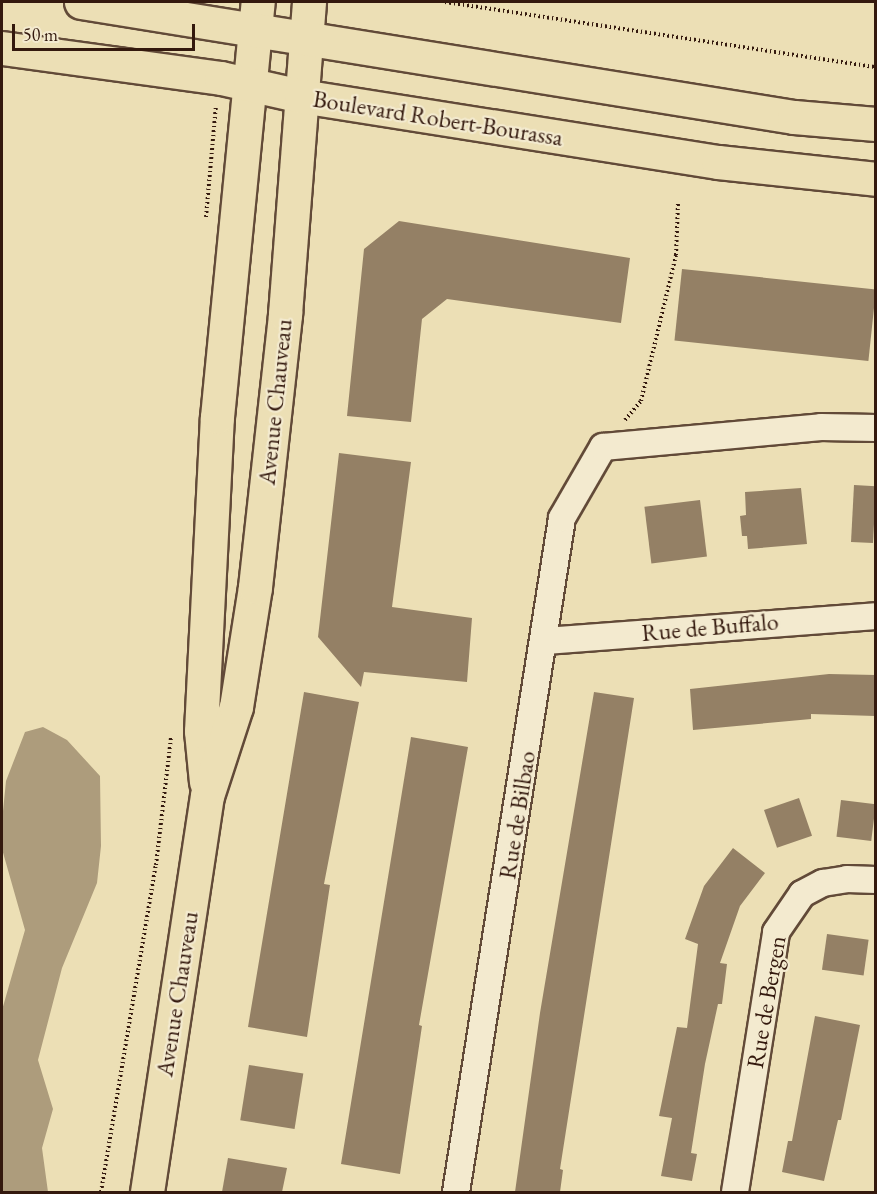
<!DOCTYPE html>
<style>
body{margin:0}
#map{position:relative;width:877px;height:1194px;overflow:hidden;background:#ecdfb5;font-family:"EB Garamond",serif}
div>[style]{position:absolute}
.water>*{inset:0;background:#ad9c7c}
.building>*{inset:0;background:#948065;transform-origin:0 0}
.path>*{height:4px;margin-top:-2px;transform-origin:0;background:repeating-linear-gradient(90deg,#34190e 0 1.5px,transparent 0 4.5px)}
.roads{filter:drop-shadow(2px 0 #624a38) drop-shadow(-2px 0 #624a38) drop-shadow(0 2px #624a38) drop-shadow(0 -2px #624a38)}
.minor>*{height:26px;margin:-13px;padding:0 13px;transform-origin:13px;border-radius:13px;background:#f3eacf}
.major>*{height:33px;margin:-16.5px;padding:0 16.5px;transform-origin:16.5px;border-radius:16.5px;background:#ecdfb5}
.highway>*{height:33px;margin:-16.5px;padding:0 16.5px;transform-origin:16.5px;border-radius:16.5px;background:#ecdfb5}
span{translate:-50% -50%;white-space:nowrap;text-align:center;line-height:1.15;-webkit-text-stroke:4.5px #f3eacf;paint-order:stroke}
.street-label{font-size:24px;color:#34190e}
.frame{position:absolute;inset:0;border:3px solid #34190e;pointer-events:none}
.scale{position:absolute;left:12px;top:24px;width:183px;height:27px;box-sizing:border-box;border:3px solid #34190e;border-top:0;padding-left:8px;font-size:18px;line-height:21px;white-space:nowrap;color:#34190e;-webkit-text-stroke:4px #f3eacf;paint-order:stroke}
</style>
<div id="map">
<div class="water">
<div style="clip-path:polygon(43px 727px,67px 740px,100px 776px,101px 846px,97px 883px,62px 968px,38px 1060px,53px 1109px,42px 1148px,48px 1192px,2px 1192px,2px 1010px,25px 930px,2px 849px,2px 821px,6px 781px,25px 732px)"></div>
</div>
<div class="building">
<div style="clip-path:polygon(399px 221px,630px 258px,621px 323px,447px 299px,422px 319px,411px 422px,347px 416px,364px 249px)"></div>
<div style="left:682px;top:269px;width:195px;height:72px;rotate:6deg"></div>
<div style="clip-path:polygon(339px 453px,411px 462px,392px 607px,472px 618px,467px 682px,364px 672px,361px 687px,318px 637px)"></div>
<div style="left:854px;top:485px;width:22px;height:57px;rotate:3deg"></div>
<div style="clip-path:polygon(801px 488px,807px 544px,748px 549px,747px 536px,742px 536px,740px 516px,746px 515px,745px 492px)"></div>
<div style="left:700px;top:500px;width:57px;height:56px;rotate:83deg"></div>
<div style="clip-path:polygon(829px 674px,876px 675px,875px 716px,811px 714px,811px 719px,693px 730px,690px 689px)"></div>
<div style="clip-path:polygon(304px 692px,359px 702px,324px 884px,330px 885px,307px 1037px,248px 1027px)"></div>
<div style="clip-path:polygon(594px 692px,634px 698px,570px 1105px,560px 1169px,563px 1170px,560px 1192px,515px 1192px,540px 1013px)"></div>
<div style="clip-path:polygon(411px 737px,468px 747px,419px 1025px,422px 1026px,400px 1174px,341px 1164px)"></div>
<div style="left:799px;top:798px;width:40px;height:37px;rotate:71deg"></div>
<div style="left:841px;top:800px;width:35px;height:37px;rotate:7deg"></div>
<div style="clip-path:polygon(733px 848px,765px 873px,740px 906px,720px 963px,727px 964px,722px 1004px,718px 1004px,705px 1064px,691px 1153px,697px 1154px,692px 1181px,661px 1176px,672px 1118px,659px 1116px,677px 1027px,687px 1028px,698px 944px,685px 939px,704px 886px)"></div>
<div style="left:827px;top:934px;width:42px;height:36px;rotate:8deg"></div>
<div style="clip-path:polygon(815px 1016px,860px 1025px,841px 1120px,838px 1120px,824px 1181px,782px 1172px,788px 1141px,792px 1141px)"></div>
<div style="left:249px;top:1065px;width:55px;height:56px;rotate:9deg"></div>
<div style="clip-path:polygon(228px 1158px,287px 1168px,282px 1192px,222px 1192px)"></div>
</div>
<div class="path">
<div style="left:445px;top:2px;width:436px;rotate:8.6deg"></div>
<div style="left:206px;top:217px;width:112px;rotate:-84.9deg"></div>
<div style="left:625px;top:420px;width:25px;rotate:-50deg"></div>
<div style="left:641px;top:401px;width:150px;rotate:-76.5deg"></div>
<div style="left:676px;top:255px;width:52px;rotate:-87.8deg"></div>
<div style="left:101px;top:1192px;width:332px;rotate:-80.5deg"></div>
<div style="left:156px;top:865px;width:129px;rotate:-83.3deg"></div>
</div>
<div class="roads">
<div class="minor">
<div style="left:545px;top:641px;width:332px;rotate:-4.3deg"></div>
<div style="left:456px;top:1192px;width:682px;rotate:-81.06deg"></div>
<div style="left:562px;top:518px;width:82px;rotate:-60deg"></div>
<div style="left:603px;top:447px;width:219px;rotate:-5.2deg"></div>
<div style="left:821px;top:427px;width:55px;rotate:1deg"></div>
<div style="left:735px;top:1192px;width:263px;rotate:-81deg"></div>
<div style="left:776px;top:932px;width:46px;rotate:-55.6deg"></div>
<div style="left:802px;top:894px;width:24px;rotate:-28deg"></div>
<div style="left:823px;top:883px;width:24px;rotate:-9deg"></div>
<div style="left:847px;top:879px;width:29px;rotate:2deg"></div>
</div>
<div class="major">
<div style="left:206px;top:782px;width:51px;rotate:-95.6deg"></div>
<div style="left:201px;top:731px;width:314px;rotate:-87.1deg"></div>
<div style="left:217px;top:417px;width:417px;rotate:-84.4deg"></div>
<div style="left:147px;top:1192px;width:401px;rotate:-81.4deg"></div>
<div style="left:207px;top:796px;width:94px;rotate:-72deg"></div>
<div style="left:236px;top:707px;width:121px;rotate:-81deg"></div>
<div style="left:255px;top:587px;width:275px;rotate:-83.7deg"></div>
<div style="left:285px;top:314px;width:313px;rotate:-85.6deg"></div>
</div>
<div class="highway">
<div style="left:81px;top:2px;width:722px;rotate:9.16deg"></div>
<div style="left:794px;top:117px;width:82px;rotate:4.9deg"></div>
<div style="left:2px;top:48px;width:221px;rotate:7.8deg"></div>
<div style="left:221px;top:78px;width:82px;rotate:12.7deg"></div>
<div style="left:301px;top:96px;width:422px;rotate:9deg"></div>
<div style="left:718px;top:162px;width:159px;rotate:6.1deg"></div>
</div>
</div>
<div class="street-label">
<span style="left:438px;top:118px;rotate:9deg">Boulevard Robert-Bourassa</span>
<span style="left:275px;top:402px;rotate:-84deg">Avenue Chauveau</span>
<span style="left:710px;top:627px;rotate:-5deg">Rue de Buffalo</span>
<span style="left:517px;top:815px;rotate:-81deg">Rue de Bilbao</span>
<span style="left:177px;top:994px;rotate:-81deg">Avenue Chauveau</span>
<span style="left:766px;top:1002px;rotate:-80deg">Rue de Bergen</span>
</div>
<div class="frame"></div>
<div class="scale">50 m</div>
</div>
